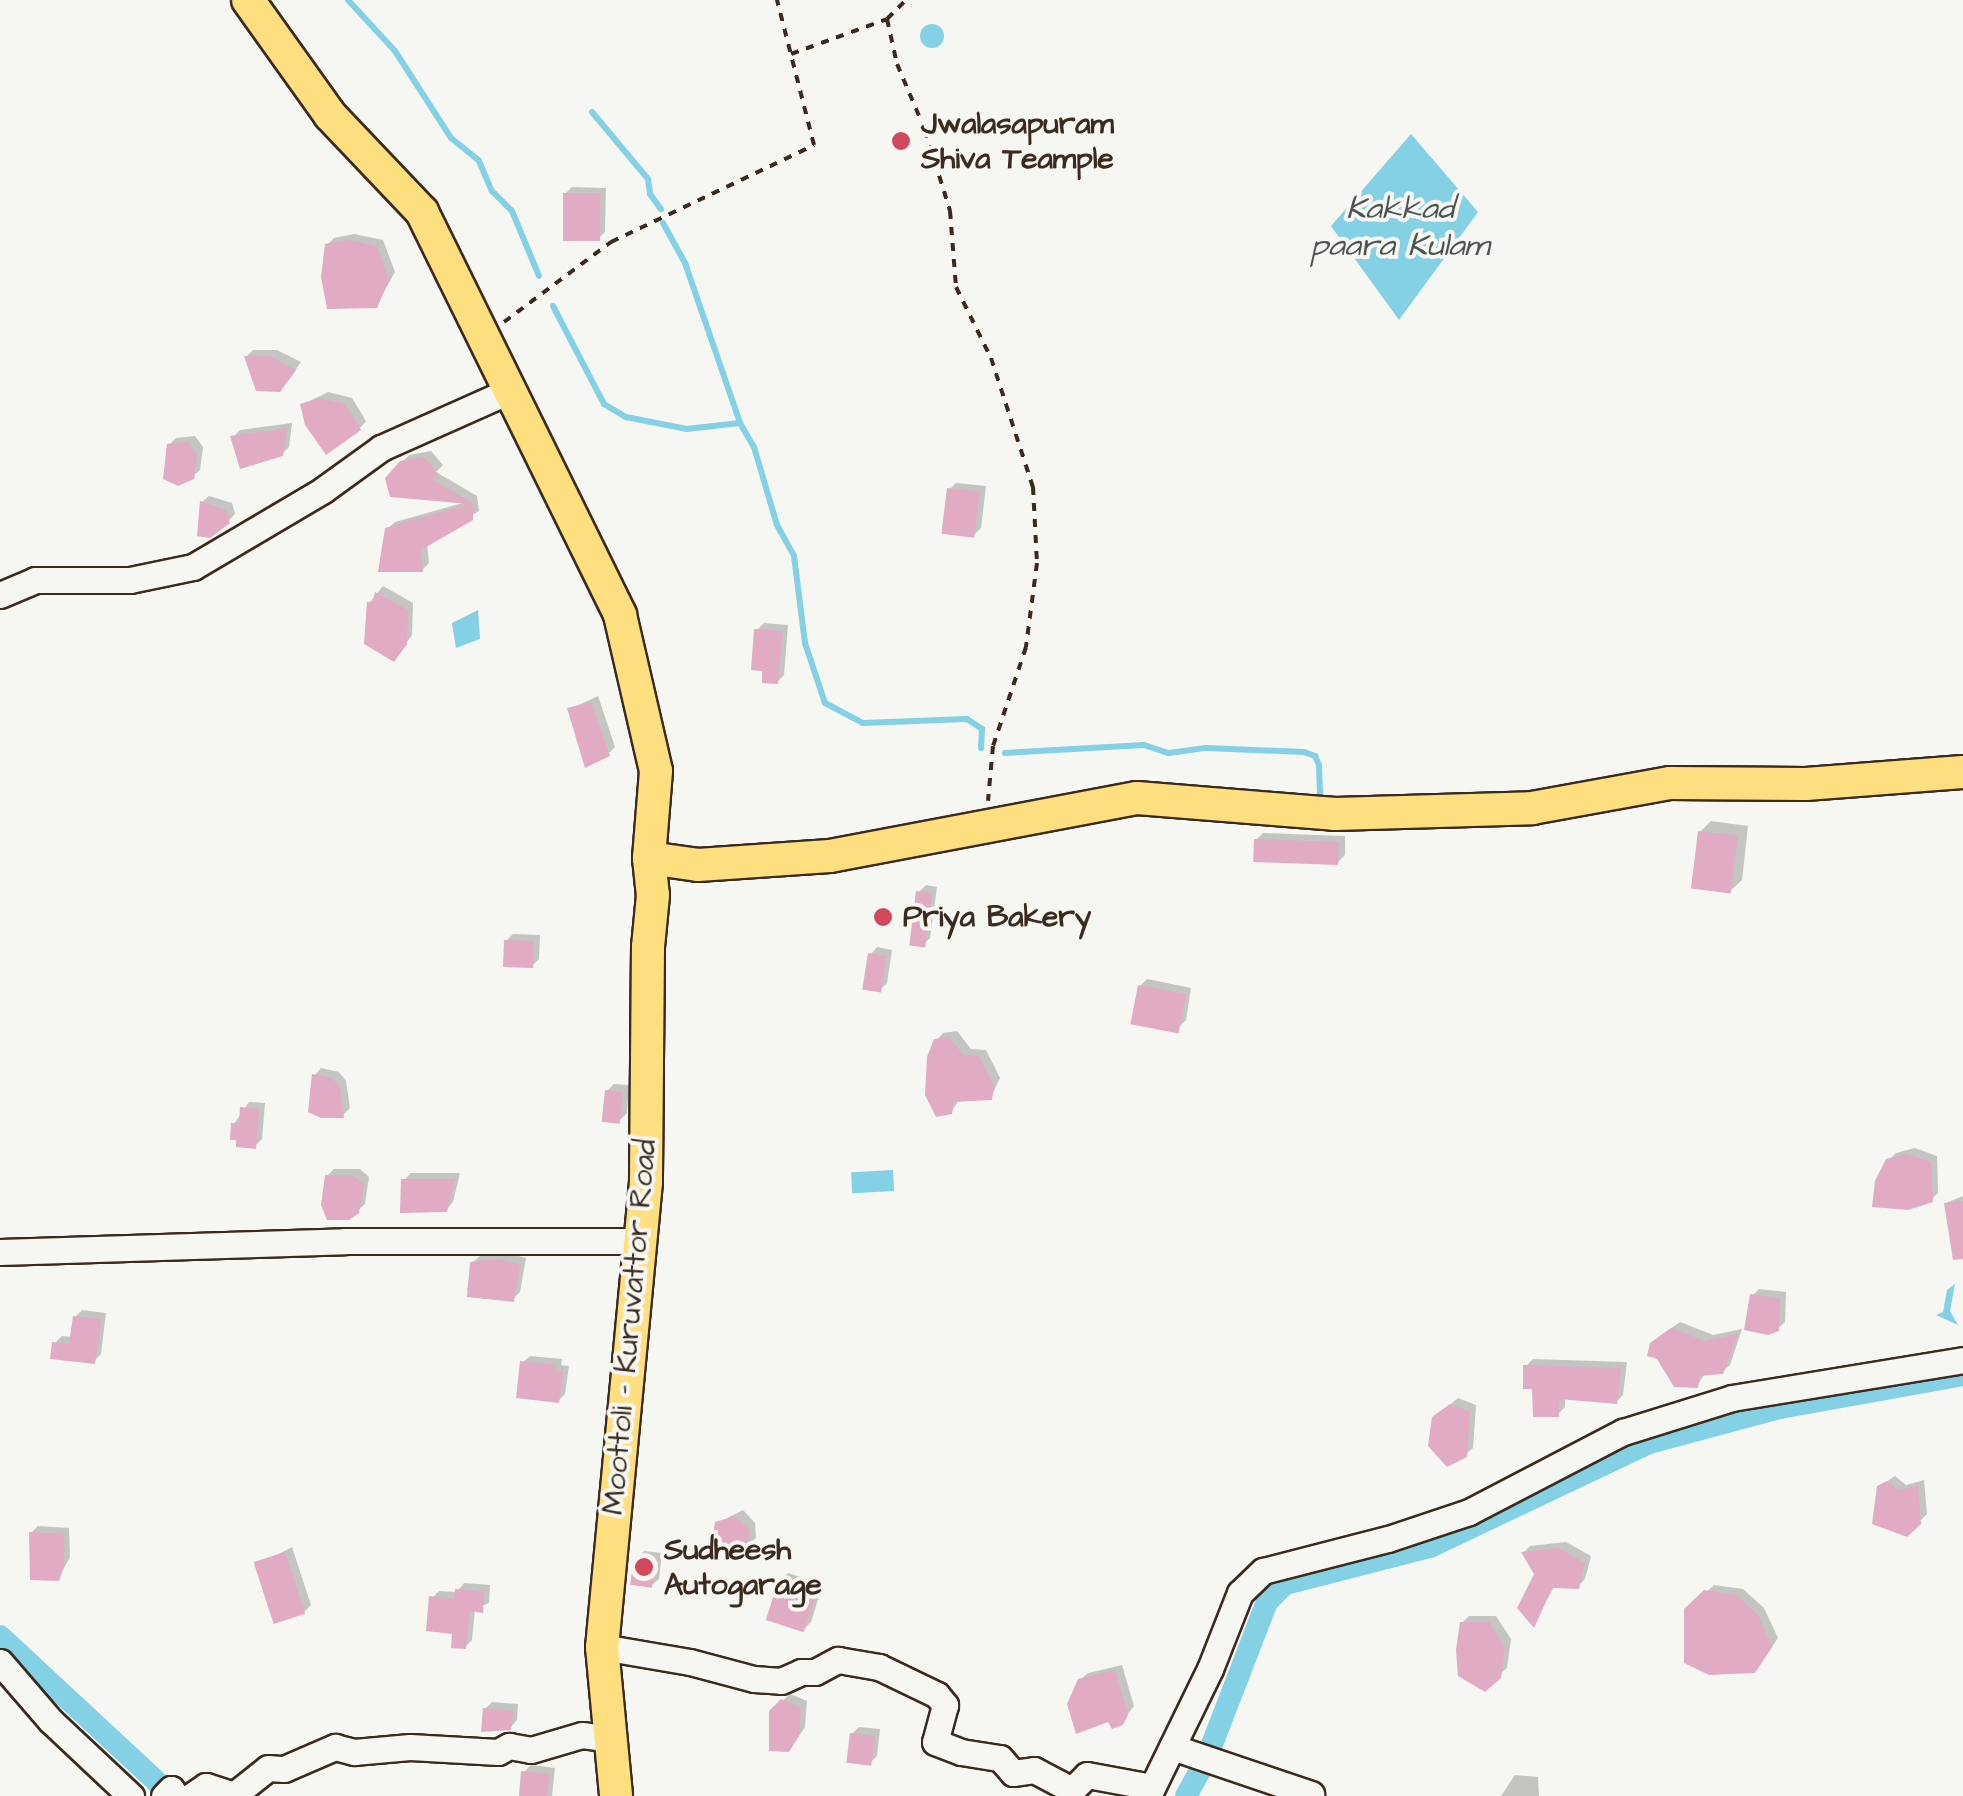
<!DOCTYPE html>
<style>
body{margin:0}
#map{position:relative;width:1963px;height:1796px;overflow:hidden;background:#f6f6f2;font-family:"Architects Daughter",sans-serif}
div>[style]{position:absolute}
.water>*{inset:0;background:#84d0e4;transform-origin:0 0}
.round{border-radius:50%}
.shadow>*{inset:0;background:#0003}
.stream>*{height:6px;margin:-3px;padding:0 3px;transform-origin:3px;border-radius:3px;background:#84d0e4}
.canal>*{height:22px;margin:-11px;padding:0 11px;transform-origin:11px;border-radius:11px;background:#84d0e4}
.building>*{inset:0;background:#e0abc3;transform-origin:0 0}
.path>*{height:4px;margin-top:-2px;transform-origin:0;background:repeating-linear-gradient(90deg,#3b2a1e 0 8px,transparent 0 16px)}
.roads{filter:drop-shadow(2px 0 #3b2a1e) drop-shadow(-2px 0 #3b2a1e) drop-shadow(0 2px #3b2a1e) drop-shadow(0 -2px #3b2a1e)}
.minor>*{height:25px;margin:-12.5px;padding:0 12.5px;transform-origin:12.5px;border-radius:12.5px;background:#f6f6f2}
.major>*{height:32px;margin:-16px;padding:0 16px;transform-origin:16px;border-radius:16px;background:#fedf80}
.dots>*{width:28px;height:28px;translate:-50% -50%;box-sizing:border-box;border:5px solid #f6f6f2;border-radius:50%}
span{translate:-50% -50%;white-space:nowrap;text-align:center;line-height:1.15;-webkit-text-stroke:8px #f6f6f2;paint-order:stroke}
.poi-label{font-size:30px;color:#3b2a1e;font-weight:700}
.left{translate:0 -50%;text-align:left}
.street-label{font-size:30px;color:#3b2a1e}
.water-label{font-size:32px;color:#4d5450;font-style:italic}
</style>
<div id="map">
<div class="water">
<div class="round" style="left:920px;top:24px;width:24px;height:24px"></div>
<div style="clip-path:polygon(1411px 134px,1478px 212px,1399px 320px,1331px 226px)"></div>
<div style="clip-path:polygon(478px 610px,480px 639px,456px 648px,452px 623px)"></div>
<div style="left:893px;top:1170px;width:21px;height:42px;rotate:87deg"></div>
<div style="clip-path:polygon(1955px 1284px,1950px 1311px,1958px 1325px,1936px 1315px,1943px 1312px,1947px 1290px)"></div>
</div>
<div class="shadow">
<div style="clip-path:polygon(572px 187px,606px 188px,605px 232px,598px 239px,565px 194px)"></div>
<div style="clip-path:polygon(354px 234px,383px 240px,395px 272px,376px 306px,327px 245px,334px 238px)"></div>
<div style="clip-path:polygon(253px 350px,277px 350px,301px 362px,287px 382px,247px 356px)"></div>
<div style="clip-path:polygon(328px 392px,352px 398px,366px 421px,360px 428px,302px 405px)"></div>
<div style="clip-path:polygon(292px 423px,289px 447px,282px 454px,233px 437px,240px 430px)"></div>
<div style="clip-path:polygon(195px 436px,203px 447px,200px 470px,192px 477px,169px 445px,176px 438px)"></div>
<div style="clip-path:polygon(431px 451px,443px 465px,436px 472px,477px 496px,479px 511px,427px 544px,429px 563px,422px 570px,387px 529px,395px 522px,466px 502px,402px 462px,409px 455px)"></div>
<div style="clip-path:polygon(956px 483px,986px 486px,981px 528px,974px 535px,949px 490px)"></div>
<div style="clip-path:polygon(209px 496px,232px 503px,235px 514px,228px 521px,202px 502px)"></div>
<div style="clip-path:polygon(383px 586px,413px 603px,412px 635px,400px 652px,369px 603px)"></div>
<div style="clip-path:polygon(764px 623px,788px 625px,784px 675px,777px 682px,765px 669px,757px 630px)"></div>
<div style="clip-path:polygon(598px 696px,615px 747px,608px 754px,570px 709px)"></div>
<div style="clip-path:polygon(1711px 821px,1748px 826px,1742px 880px,1730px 891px,1700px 832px)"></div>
<div style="clip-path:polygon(1263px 833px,1345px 836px,1345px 855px,1338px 862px,1256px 840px)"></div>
<div style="clip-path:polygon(926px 885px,937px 887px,930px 938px,923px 945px,919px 892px)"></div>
<div style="clip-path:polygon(513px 934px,540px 935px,539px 959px,532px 966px,506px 941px)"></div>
<div style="clip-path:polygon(877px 947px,892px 950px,887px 983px,880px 990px,871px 954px)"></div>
<div style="clip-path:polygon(1147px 979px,1191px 988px,1186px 1020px,1179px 1027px,1140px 986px)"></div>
<div style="clip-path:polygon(957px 1031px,971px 1049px,986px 1050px,1000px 1078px,991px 1097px,959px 1100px,951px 1112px,936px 1041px,943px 1033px)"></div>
<div style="clip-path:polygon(321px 1068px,339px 1072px,346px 1081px,350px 1108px,343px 1115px,315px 1075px)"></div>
<div style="clip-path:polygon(614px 1084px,629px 1085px,627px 1113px,620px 1120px,607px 1091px)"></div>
<div style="clip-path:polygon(249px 1102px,265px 1103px,262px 1139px,255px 1146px,234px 1124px)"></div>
<div style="clip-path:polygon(1915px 1148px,1937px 1156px,1938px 1193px,1931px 1200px,1888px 1161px,1896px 1153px)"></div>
<div style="clip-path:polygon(334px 1169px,360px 1169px,369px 1177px,365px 1204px,357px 1211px,327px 1176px)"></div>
<div style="clip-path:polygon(411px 1173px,460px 1173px,453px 1202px,446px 1210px,404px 1180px)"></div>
<div style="clip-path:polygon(1963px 1196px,1963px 1227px,1946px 1203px)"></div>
<div style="clip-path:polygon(507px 1253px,526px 1258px,520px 1292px,513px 1299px,483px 1299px,467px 1290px,472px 1263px,480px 1256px)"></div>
<div style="clip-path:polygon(1759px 1289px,1786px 1292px,1785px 1322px,1777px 1329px,1752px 1296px)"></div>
<div style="clip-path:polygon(82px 1310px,106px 1313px,101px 1354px,94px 1361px,55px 1343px,62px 1336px,73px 1337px,75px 1317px)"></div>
<div style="clip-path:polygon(1680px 1322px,1713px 1335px,1742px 1329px,1730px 1365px,1722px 1372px,1705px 1373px,1697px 1386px,1660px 1336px)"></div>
<div style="clip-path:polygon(530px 1356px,562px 1359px,561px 1365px,569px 1366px,565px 1394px,558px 1401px,523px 1362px)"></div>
<div style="clip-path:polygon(1533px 1359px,1627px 1362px,1623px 1395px,1616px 1402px,1565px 1397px,1565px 1407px,1558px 1414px,1535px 1387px,1526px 1366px)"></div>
<div style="clip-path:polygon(1458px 1398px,1476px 1405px,1473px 1448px,1465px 1455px,1442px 1411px)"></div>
<div style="clip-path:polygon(1895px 1476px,1906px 1485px,1924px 1480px,1927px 1514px,1906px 1535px,1879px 1487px)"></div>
<div style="clip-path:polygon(743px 1510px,755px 1523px,756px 1538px,749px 1545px,718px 1523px)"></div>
<div style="clip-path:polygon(38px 1526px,69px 1528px,70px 1557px,58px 1579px,31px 1533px)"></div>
<div style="clip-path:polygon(1566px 1542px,1591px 1556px,1585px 1579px,1578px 1586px,1555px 1585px,1534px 1624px,1537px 1574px,1524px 1552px,1530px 1546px)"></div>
<div style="clip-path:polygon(292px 1547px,311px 1605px,304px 1612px,257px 1565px)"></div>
<div style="clip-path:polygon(644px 1551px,662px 1553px,659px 1579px,652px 1585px,637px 1558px)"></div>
<div style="clip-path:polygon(788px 1573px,823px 1584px,811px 1622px,804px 1629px,781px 1580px)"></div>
<div style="clip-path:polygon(464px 1583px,490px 1585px,489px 1603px,475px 1609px,472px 1640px,465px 1647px,432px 1598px,439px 1591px,457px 1592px)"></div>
<div style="clip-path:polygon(1714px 1585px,1743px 1589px,1764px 1608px,1778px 1638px,1761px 1663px,1687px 1610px)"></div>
<div style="clip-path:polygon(1469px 1616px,1496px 1616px,1511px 1639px,1507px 1668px,1485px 1688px,1462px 1623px)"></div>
<div style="clip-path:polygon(1122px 1665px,1134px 1706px,1121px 1723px,1080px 1680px,1088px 1673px)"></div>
<div style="clip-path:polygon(790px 1694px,807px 1701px,805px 1727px,795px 1742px,771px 1712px)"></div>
<div style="clip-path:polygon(492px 1702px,518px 1704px,517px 1720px,510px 1728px,485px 1709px)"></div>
<div style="clip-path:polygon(859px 1727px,880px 1729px,877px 1756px,870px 1763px,852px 1734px)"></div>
<div style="clip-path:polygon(531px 1765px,555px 1768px,552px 1796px,521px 1796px,524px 1772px)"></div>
<div style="clip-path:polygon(1515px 1775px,1538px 1777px,1539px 1796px,1501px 1796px)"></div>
</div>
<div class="stream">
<div style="left:348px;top:0;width:69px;rotate:47.3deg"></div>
<div style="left:395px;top:51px;width:103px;rotate:57.2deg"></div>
<div style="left:451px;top:138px;width:36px;rotate:39deg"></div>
<div style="left:479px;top:161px;width:33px;rotate:67deg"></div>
<div style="left:492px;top:191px;width:28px;rotate:45deg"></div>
<div style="left:512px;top:211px;width:70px;rotate:67.4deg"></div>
<div style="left:592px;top:112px;width:87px;rotate:50.1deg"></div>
<div style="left:648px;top:179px;width:15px;rotate:82deg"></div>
<div style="left:650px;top:194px;width:19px;rotate:54deg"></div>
<div style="left:663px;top:223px;width:46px;rotate:61.2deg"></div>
<div style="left:685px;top:263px;width:169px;rotate:71deg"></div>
<div style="left:553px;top:306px;width:110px;rotate:62.5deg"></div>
<div style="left:604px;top:404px;width:26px;rotate:31deg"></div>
<div style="left:626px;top:417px;width:62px;rotate:11.1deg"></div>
<div style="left:687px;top:429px;width:53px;rotate:-6.5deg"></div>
<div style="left:740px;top:423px;width:28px;rotate:60deg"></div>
<div style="left:754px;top:447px;width:81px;rotate:73.6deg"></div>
<div style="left:777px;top:525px;width:35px;rotate:61deg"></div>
<div style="left:794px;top:556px;width:88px;rotate:82.8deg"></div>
<div style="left:805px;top:643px;width:63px;rotate:71.6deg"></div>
<div style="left:825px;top:703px;width:43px;rotate:27.8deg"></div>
<div style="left:863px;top:723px;width:104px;rotate:-2.2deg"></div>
<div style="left:967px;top:719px;width:18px;rotate:34deg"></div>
<div style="left:982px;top:729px;width:19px;rotate:93deg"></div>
<div style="left:1005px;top:753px;width:139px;rotate:-3.3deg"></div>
<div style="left:1144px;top:745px;width:26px;rotate:18deg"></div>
<div style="left:1169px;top:753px;width:37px;rotate:-8deg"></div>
<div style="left:1206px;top:748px;width:98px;rotate:2.3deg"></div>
<div style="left:1304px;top:752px;width:12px;rotate:20deg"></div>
<div style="left:1315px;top:756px;width:10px;rotate:66deg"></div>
<div style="left:1319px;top:765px;width:35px;rotate:88deg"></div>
</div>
<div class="canal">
<div style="left:0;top:1636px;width:235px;rotate:42.9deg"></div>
<div style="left:1186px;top:1796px;width:41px;rotate:-60.9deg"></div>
<div style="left:1206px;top:1760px;width:169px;rotate:-68.9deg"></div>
<div style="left:1267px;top:1602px;width:25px;rotate:-45deg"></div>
<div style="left:1285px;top:1584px;width:150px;rotate:-14.3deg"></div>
<div style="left:1430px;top:1547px;width:242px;rotate:-25.4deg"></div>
<div style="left:1649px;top:1443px;width:136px;rotate:-15deg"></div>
<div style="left:1780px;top:1408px;width:186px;rotate:-10.2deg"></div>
</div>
<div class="building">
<div style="left:563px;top:193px;width:37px;height:48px"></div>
<div style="clip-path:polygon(346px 240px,377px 246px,389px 280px,377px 308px,327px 309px,321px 277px,325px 244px)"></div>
<div style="clip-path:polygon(244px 356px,269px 356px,296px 370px,280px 392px,256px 391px)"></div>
<div style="clip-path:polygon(319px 398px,345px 404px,361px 430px,326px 455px,305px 425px,300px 404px)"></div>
<div style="clip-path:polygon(287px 428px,283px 456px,240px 469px,230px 436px)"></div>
<div style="clip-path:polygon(188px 442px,197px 455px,194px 479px,178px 486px,163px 479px,167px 444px)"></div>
<div style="clip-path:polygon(424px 457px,438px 474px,432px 480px,473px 503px,473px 520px,421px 550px,423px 572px,378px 572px,385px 528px,469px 504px,390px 497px,385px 478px,400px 461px)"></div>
<div style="left:947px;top:488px;width:33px;height:46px;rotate:7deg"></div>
<div style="clip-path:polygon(200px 501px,226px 510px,230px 523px,210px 538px,197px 536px)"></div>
<div style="clip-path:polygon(375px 592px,408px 610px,407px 644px,394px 662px,364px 644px,367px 602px,373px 602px)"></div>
<div style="clip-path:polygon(754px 629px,783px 631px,778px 684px,762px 683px,762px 671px,751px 670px)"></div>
<div style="clip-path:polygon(591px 702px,610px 756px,585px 768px,567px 708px)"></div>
<div style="left:1698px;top:831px;width:40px;height:58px;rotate:7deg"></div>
<div style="left:1254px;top:839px;width:85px;height:23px;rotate:2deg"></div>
<div style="left:916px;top:891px;width:16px;height:55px;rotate:7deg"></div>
<div style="left:504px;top:940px;width:30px;height:27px;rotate:2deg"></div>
<div style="left:868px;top:953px;width:19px;height:37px;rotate:9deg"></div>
<div style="left:1138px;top:985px;width:49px;height:40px;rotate:11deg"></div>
<div style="clip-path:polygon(949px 1037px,963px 1055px,979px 1056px,994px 1086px,992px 1100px,954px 1102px,952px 1114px,936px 1117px,925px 1095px,927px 1057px,934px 1039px)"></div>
<div style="clip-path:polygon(312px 1074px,332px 1078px,340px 1088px,344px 1118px,321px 1118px,308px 1112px)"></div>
<div style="left:605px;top:1090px;width:18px;height:32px;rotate:6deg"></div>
<div style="clip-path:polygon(240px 1107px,259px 1109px,256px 1149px,236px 1147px,236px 1140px,230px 1140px,231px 1123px,239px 1123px)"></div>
<div style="clip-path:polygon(1906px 1154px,1931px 1162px,1933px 1202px,1908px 1210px,1872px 1207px,1875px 1181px,1886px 1159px)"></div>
<div style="clip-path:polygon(325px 1175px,352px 1175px,364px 1184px,359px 1213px,349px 1220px,327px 1220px,321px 1205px)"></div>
<div style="clip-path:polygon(401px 1179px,455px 1179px,447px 1212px,400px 1213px)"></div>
<div style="clip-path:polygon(1963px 1201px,1963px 1259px,1953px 1260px,1944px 1203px)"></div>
<div style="clip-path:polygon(499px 1259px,520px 1265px,514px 1302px,467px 1297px,470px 1262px)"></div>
<div style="clip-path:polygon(1750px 1294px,1780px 1299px,1779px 1331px,1768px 1335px,1744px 1330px)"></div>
<div style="clip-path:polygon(73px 1316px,101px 1319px,95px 1364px,50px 1359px,52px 1342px,69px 1344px)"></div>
<div style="clip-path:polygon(1671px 1328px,1704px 1341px,1738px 1334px,1723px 1374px,1699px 1376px,1698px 1388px,1674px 1387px,1657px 1359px,1647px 1356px,1650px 1343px)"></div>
<div style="clip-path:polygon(520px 1361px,556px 1365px,555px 1371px,563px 1372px,559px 1403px,516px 1398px)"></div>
<div style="clip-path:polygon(1523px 1365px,1621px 1368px,1617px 1404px,1559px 1399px,1559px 1417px,1533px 1417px,1532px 1389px,1523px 1389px)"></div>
<div style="clip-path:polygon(1450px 1404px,1470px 1412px,1467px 1457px,1447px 1467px,1428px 1446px,1432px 1417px)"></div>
<div style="clip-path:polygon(1887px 1481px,1898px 1491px,1918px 1485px,1921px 1524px,1907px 1537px,1872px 1524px,1877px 1486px)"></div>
<div style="clip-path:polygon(735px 1516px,749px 1530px,750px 1547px,732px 1557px,710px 1556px,715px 1522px)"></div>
<div style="clip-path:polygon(29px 1532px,64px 1534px,64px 1566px,59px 1581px,30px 1580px)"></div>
<div style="clip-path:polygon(1558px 1548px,1585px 1563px,1579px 1589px,1552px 1588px,1534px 1628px,1517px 1608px,1534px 1574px,1521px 1552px)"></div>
<div style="left:285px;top:1552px;width:65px;height:33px;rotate:72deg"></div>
<div style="left:634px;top:1557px;width:22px;height:28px;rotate:8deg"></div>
<div style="left:779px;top:1579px;width:40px;height:43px;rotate:18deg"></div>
<div style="clip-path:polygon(455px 1589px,484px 1591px,483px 1613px,470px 1611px,466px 1649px,451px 1648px,452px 1634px,426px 1631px,429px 1596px,454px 1599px)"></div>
<div style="clip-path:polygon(1704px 1590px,1736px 1595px,1758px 1615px,1772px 1647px,1755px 1673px,1709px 1675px,1684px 1663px,1684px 1609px)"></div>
<div style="clip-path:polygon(1460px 1622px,1489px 1622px,1505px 1647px,1501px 1678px,1485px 1692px,1458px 1676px,1456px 1650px)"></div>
<div style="clip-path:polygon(1115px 1670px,1128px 1715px,1123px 1725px,1112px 1729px,1108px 1722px,1076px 1734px,1067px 1704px,1078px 1679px)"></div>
<div style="clip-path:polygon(781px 1699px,801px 1708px,799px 1736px,789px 1752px,769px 1751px,769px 1711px)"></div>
<div style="clip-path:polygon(483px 1708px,513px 1711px,511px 1730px,481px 1732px)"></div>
<div style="left:850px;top:1733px;width:25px;height:30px;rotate:7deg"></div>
<div style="clip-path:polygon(521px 1771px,550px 1774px,547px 1796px,519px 1796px)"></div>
</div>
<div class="path">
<div style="left:887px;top:19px;width:46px;rotate:77.5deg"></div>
<div style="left:897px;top:64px;width:72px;rotate:67deg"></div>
<div style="left:925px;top:130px;width:85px;rotate:72.8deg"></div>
<div style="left:950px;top:211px;width:76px;rotate:85.5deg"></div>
<div style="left:956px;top:287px;width:79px;rotate:63.8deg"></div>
<div style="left:991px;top:358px;width:136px;rotate:72deg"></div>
<div style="left:1033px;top:487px;width:76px;rotate:87deg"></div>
<div style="left:1037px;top:563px;width:85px;rotate:97.5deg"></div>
<div style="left:1026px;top:647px;width:104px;rotate:108.4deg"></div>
<div style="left:993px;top:746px;width:55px;rotate:95.2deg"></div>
<div style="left:791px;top:54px;width:102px;rotate:-20deg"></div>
<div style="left:887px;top:19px;width:27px;rotate:-45deg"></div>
<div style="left:504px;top:322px;width:134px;rotate:-36.8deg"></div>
<div style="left:611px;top:242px;width:225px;rotate:-25.5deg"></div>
<div style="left:814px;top:145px;width:150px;rotate:-104.3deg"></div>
</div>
<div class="roads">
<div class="minor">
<div style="left:0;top:595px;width:38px;rotate:-23deg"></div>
<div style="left:35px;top:580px;width:95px"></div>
<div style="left:130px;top:580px;width:64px;rotate:-11.7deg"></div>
<div style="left:193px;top:567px;width:151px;rotate:-30.6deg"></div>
<div style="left:323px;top:490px;width:72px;rotate:-35.9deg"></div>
<div style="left:381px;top:448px;width:142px;rotate:-24deg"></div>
<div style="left:0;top:1252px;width:345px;rotate:-1.8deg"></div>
<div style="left:345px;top:1241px;width:293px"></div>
<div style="left:602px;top:1647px;width:89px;rotate:9.7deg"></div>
<div style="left:690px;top:1662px;width:66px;rotate:14.9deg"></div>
<div style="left:754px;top:1679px;width:27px;rotate:4deg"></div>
<div style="left:781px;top:1681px;width:22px;rotate:-24deg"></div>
<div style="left:801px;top:1672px;width:14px"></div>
<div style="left:815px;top:1672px;width:26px;rotate:-28deg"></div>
<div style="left:838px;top:1660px;width:42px;rotate:9.7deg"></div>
<div style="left:879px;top:1667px;width:64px;rotate:25.8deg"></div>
<div style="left:937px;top:1695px;width:13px;rotate:51deg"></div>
<div style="left:945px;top:1705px;width:38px;rotate:105deg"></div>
<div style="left:935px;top:1742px;width:28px;rotate:21deg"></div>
<div style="left:961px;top:1752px;width:39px;rotate:9deg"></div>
<div style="left:1000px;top:1758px;width:20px;rotate:49deg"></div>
<div style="left:1013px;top:1773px;width:21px;rotate:-8deg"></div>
<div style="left:1034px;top:1770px;width:43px;rotate:27.8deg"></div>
<div style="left:1072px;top:1790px;width:21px;rotate:-45deg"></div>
<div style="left:1087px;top:1775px;width:66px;rotate:10.5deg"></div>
<div style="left:0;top:1662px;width:78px;rotate:49.2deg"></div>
<div style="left:51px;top:1721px;width:110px;rotate:43.2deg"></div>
<div style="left:1172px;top:1747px;width:147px;rotate:18.7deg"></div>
<div style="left:164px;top:1796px;width:10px;rotate:-45deg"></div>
<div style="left:171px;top:1789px;width:9px;rotate:54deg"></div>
<div style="left:191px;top:1796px;width:18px;rotate:-34deg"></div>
<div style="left:206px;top:1786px;width:29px;rotate:18deg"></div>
<div style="left:234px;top:1795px;width:43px;rotate:-38.5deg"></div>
<div style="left:268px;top:1768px;width:16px;rotate:4deg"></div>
<div style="left:284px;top:1769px;width:56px;rotate:-23.3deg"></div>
<div style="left:335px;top:1747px;width:20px;rotate:15deg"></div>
<div style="left:354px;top:1752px;width:56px;rotate:-5.1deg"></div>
<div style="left:410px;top:1747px;width:88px;rotate:3.3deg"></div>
<div style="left:498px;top:1752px;width:13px;rotate:-29deg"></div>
<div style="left:509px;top:1746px;width:22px;rotate:10deg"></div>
<div style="left:531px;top:1750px;width:53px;rotate:-16.4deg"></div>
<div style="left:582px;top:1735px;width:21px;rotate:8deg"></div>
<div style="left:603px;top:1738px;width:9px;rotate:-36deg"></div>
<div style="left:1148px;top:1796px;width:141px;rotate:-64deg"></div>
<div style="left:1210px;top:1669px;width:82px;rotate:-68.5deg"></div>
<div style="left:1240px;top:1593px;width:32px;rotate:-44deg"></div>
<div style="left:1263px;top:1571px;width:129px;rotate:-14.4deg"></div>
<div style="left:1388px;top:1539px;width:85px;rotate:-18.4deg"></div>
<div style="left:1469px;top:1512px;width:174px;rotate:-27.5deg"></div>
<div style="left:1623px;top:1432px;width:114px;rotate:-17.3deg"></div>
<div style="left:1732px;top:1398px;width:234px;rotate:-9.3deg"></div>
</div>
<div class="major">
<div style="left:248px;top:0;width:141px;rotate:54.5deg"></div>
<div style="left:330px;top:115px;width:134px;rotate:46.5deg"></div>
<div style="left:422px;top:212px;width:449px;rotate:63.8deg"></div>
<div style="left:620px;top:615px;width:160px;rotate:77deg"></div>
<div style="left:656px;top:771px;width:87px;rotate:94.6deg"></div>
<div style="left:649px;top:858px;width:37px;rotate:84deg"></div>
<div style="left:653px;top:895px;width:52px;rotate:95.5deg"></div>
<div style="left:648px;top:947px;width:235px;rotate:90.5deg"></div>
<div style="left:646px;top:1182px;width:467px;rotate:95.4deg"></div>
<div style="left:602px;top:1647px;width:150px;rotate:84.6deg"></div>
<div style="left:649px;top:858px;width:49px;rotate:8.1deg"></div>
<div style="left:698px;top:865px;width:132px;rotate:-3.9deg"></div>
<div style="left:830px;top:856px;width:312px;rotate:-10.7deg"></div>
<div style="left:1137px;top:798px;width:199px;rotate:4.6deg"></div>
<div style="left:1335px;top:814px;width:197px;rotate:-1.7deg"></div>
<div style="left:1532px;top:808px;width:140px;rotate:-10.3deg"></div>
<div style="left:1670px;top:783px;width:136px;rotate:0.4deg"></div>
<div style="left:1806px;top:784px;width:157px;rotate:-4.4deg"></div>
</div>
</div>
<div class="dots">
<div style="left:901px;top:141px;background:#d1495b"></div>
<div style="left:883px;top:917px;background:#d1495b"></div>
<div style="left:644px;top:1567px;background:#d1495b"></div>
</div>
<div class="poi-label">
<span class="left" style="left:921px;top:141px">Jwalasapuram<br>Shiva Teample</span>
<span class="left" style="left:903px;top:917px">Priya Bakery</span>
<span class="left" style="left:664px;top:1567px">Sudheesh<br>Autogarage</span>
</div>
<div class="street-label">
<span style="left:630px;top:1327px;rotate:-85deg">Moottoli - Kuruvattor Road</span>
</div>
<div class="water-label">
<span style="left:1400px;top:228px">Kakkad<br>paara Kulam</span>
</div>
</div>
